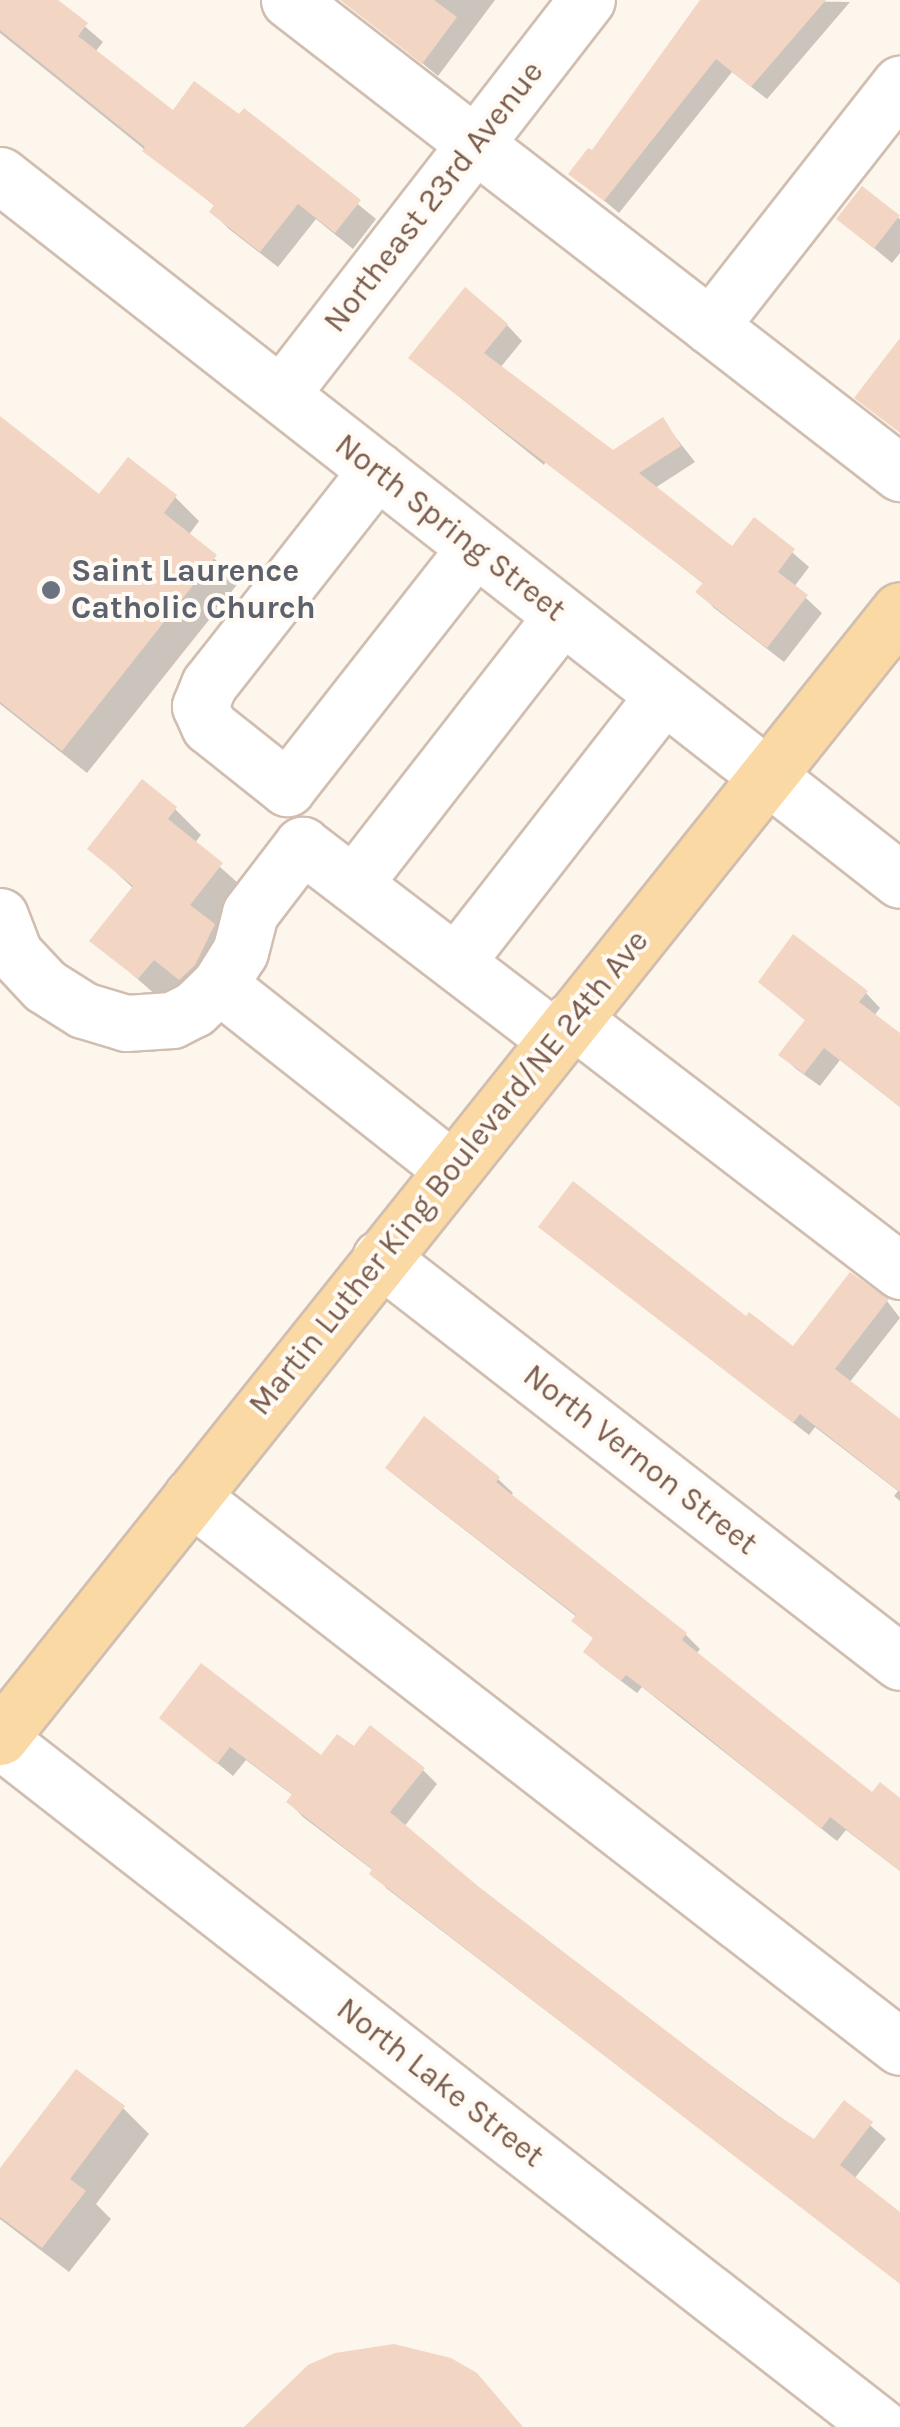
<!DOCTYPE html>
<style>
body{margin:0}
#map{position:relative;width:900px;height:2427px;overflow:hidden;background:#fdf6ec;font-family:Karla,sans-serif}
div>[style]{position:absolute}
.shadow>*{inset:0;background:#0003}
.building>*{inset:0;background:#f3d5c3;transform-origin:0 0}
.roads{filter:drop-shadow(2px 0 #d1beb0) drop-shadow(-2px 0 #d1beb0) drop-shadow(0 2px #d1beb0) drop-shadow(0 -2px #d1beb0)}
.minor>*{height:55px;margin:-27.5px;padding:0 27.5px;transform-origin:27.5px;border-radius:27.5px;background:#fff}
.major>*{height:55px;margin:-27.5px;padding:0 27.5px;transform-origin:27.5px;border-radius:27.5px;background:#fbd9a5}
.dots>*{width:28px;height:28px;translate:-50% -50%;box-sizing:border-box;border:5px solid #fffaf3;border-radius:50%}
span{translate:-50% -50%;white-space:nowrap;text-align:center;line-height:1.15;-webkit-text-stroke:8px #fffaf3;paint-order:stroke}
.street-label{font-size:32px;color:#7a5c4d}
.worship-label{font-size:32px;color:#5b616d;font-weight:700}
.left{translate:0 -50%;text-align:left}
</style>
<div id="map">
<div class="shadow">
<div style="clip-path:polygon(0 0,54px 0,103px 42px,95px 52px,173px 114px,239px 118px,244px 111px,376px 219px,353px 249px,316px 219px,278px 267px,229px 229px,212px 212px,216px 207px,0 33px)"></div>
<div style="clip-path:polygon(373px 0,495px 0,438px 76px,362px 14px)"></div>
<div style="clip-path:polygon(704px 0,850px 2px,767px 99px,732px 72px,619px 213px,572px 174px,592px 154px)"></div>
<div style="clip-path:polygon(862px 190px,900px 219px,900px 253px,892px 263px,839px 219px)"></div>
<div style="clip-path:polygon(507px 325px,522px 341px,500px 368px,612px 453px,662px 420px,695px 462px,655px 488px,732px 549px,755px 520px,809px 567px,794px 587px,822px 613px,784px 662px,714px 608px,699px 592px,705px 585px,546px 461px,544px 465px,411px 358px)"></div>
<div style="clip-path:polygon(0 427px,99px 498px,175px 497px,199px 521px,188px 536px,240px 581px,87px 773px,0 704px)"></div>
<div style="clip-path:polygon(175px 809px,201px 835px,194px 844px,247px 891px,217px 930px,239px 952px,165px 1003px,93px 940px,134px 889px,91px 849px)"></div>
<div style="clip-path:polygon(761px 982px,866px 993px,880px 1008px,874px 1016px,900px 1037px,900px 1107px,840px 1060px,820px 1086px,796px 1069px,782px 1055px,807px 1022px)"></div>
<div style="clip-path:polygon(541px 1227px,747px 1320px,794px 1349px,887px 1301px,900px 1318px,849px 1383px,900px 1422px,900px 1501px,894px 1496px,898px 1491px,815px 1427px,809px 1435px)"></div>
<div style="clip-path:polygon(424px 1420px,498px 1479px,513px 1493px,510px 1497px,686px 1635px,700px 1649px,696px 1654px,873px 1796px,900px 1802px,900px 1871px,846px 1830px,837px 1841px,642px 1687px,637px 1693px,601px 1666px,586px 1652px,595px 1640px,574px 1621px,577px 1617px,403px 1482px,388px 1468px)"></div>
<div style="clip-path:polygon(162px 1718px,321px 1759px,354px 1750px,423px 1770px,437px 1784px,404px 1827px,585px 1973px,814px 2142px,844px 2103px,886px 2139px,854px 2179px,900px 2215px,900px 2282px,386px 1888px,374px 1871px,303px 1817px,289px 1802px,294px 1796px,246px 1760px,233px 1776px)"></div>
<div style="clip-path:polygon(123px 2108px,149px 2134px,96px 2204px,111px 2219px,69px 2272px,0 2219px,0 2172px)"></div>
</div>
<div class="building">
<div style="clip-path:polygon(0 0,58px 0,88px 23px,78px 36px,173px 110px,194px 81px,239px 114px,244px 108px,361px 200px,335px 233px,298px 204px,260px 252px,209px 212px,214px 205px,142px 151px,145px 147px,0 30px)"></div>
<div style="clip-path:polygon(340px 0,434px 0,457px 17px,422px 64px)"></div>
<div style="clip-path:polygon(700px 0,826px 0,751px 87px,716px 59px,604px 201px,568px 174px,588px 148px,592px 150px)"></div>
<div style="left:862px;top:186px;width:48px;height:42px;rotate:38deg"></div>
<div style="clip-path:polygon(465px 287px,508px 324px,484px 353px,613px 450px,663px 417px,681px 446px,639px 473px,732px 546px,754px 517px,795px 549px,778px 572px,808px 595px,767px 648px,695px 592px,703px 583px,408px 358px)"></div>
<div style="clip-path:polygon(900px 338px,900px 433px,854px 398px)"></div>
<div style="clip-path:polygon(0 416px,99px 494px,128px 457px,177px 495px,164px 513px,217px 555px,62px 751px,0 702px)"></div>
<div style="clip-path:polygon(142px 779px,177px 807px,168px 819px,223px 863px,190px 905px,215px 924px,195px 965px,179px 980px,154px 960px,138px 979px,89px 941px,133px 886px,87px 849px)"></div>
<div style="clip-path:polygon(793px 934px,868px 991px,859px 1002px,900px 1033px,900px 1107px,824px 1048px,804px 1074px,778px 1055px,805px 1020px,758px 982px)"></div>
<div style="clip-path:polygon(573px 1181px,746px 1316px,749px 1312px,793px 1346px,850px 1272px,889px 1299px,835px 1369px,900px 1419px,900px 1492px,800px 1414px,793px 1423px,538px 1227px)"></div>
<div style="clip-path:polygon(424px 1416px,500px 1477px,496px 1482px,687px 1633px,682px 1640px,769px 1710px,872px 1792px,880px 1782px,900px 1798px,900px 1871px,830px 1817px,821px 1829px,681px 1716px,626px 1675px,621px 1681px,583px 1652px,593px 1638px,571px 1621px,576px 1615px,385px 1468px)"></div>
<div style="clip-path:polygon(201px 1663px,321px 1755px,337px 1734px,354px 1746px,370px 1725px,425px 1768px,390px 1812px,479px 1887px,768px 2109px,814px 2139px,844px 2100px,873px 2122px,840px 2165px,900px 2212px,900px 2284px,369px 1874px,372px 1869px,286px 1802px,292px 1794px,230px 1747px,217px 1764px,159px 1718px)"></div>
<div style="clip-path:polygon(76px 2069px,125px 2106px,70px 2179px,86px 2191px,42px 2248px,0 2217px,0 2168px)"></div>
<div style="clip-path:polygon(394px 2344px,451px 2358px,477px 2373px,523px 2427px,244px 2427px,308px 2365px,335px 2353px)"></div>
</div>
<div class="roads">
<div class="minor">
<div style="left:289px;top:0;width:773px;rotate:37.74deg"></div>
<div style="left:0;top:175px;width:1143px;rotate:38.07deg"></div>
<div style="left:710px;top:326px;width:308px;rotate:-51.9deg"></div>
<div style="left:281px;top:394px;width:499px;rotate:-52.2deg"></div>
<div style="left:377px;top:470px;width:272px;rotate:128.1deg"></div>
<div style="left:209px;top:684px;width:24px;rotate:112deg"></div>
<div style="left:200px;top:706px;width:22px;rotate:66deg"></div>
<div style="left:209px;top:726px;width:100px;rotate:38.5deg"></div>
<div style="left:287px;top:788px;width:305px;rotate:-51.9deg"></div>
<div style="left:354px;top:883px;width:338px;rotate:-52.1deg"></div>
<div style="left:0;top:916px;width:40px;rotate:69deg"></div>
<div style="left:14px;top:953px;width:45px;rotate:46.8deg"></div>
<div style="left:45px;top:986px;width:45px;rotate:32.3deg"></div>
<div style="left:83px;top:1010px;width:45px;rotate:16.8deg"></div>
<div style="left:126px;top:1023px;width:46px;rotate:-3.7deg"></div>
<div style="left:172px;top:1020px;width:25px;rotate:-27deg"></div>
<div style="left:194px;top:1009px;width:35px;rotate:-44deg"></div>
<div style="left:456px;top:962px;width:337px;rotate:-52.1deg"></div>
<div style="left:572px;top:1019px;width:414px;rotate:37.5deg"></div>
<div style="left:452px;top:1169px;width:297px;rotate:-141.7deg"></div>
<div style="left:219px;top:985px;width:39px;rotate:-58deg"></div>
<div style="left:240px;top:952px;width:40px;rotate:-75.6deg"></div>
<div style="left:250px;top:913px;width:86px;rotate:-52.6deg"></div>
<div style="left:302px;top:845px;width:320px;rotate:37.4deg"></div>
<div style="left:380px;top:1258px;width:658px;rotate:37.84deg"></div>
<div style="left:191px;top:1497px;width:897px;rotate:37.8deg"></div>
<div style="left:0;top:1740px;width:1117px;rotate:37.95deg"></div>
</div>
<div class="major">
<div style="left:0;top:1737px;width:1442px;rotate:-51.39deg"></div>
</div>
</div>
<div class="dots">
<div style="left:51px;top:590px;background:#6b7280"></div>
</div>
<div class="street-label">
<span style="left:434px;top:197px;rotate:-52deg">Northeast 23rd Avenue</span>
<span style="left:450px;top:528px;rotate:38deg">North Spring Street</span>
<span style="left:449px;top:1173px;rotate:-51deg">Martin Luther King Boulevard/NE 24th Ave</span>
<span style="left:640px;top:1460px;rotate:38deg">North Vernon Street</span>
<span style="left:440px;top:2083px;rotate:38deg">North Lake Street</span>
</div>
<div class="worship-label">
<span class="left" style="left:71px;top:590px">Saint Laurence<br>Catholic Church</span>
</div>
</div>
